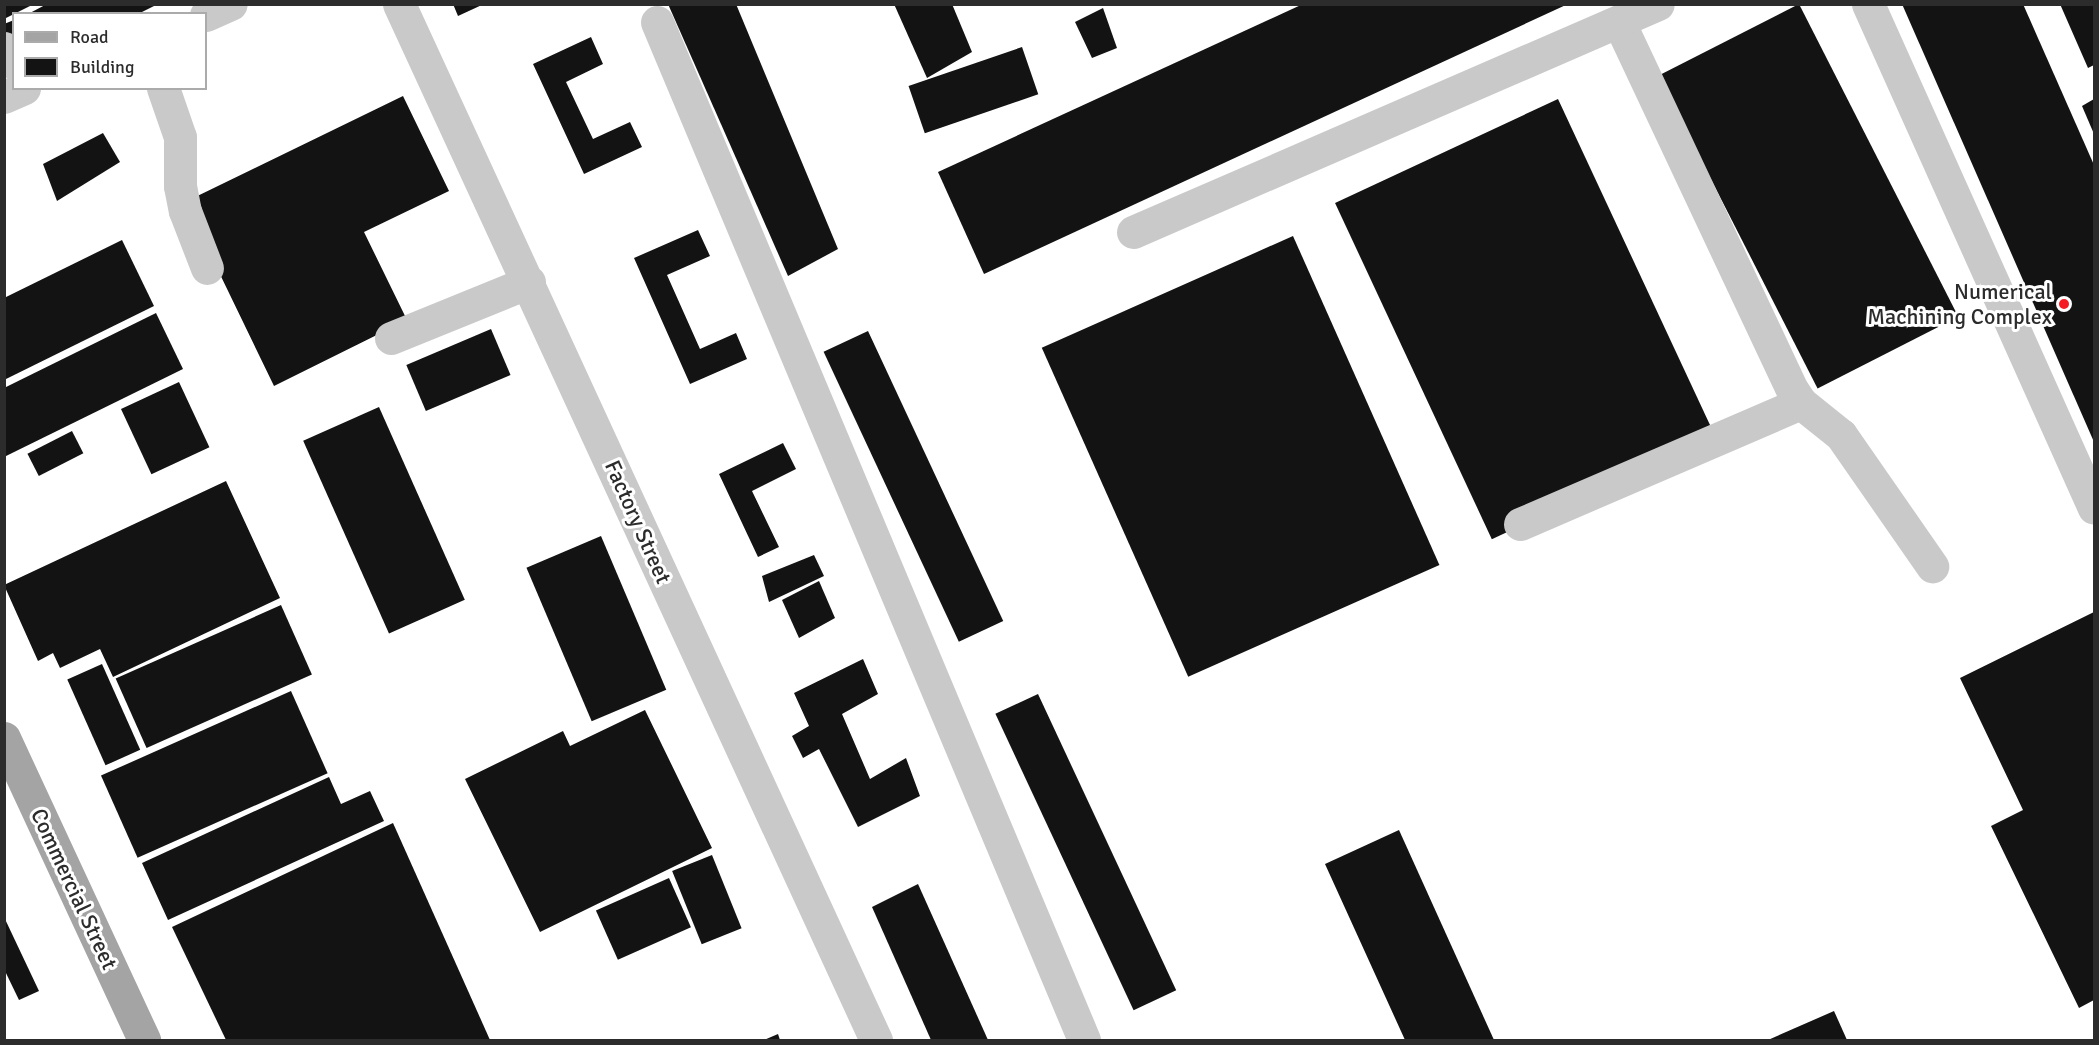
<!DOCTYPE html>
<style>
body{margin:0}
#map{position:relative;width:2099px;height:1045px;overflow:hidden;background:#fff;font-family:Signika,sans-serif}
div>[style]{position:absolute}
.building>*{inset:0;background:#131313;transform-origin:0 0}
.minor>*{height:33px;margin:-16.5px;padding:0 16.5px;transform-origin:16.5px;border-radius:16.5px;background:#c9c9c9}
.major>*{height:33px;margin:-16.5px;padding:0 16.5px;transform-origin:16.5px;border-radius:16.5px;background:#a4a4a4}
.dots>*{width:16px;height:16px;translate:-50% -50%;box-sizing:border-box;border:3px solid #fff;border-radius:50%}
span{translate:-50% -50%;white-space:nowrap;text-align:center;line-height:1.15;-webkit-text-stroke:6px #fff;paint-order:stroke}
.poi-label{font-size:22px;color:#2c2c2c}
.right{translate:-100% -50%;text-align:right}
.street-label{font-size:22px;color:#2c2c2c}
.frame{position:absolute;inset:0;border:6px solid #2c2c2c;pointer-events:none}
.legend{position:absolute;left:12px;top:12px;width:195px;height:78px;box-sizing:border-box;background:#fff;border:2px solid #ababab;margin:0;padding:8px 10px;list-style:none;font-size:18px;color:#2c2c2c}
.legend li{display:flex;align-items:center;gap:12px;height:30px}
.legend b{width:30px;border:2px solid #ababab}
</style>
<div id="map">
<div class="building">
<div style="clip-path:polygon(4px 4px,34px 4px,4px 19px)"></div>
<div style="clip-path:polygon(47px 4px,158px 4px,138px 14px,28px 14px)"></div>
<div style="clip-path:polygon(453px 4px,484px 4px,458px 16px)"></div>
<div style="clip-path:polygon(668px 4px,736px 4px,838px 249px,788px 276px)"></div>
<div style="clip-path:polygon(894px 4px,952px 4px,972px 52px,927px 78px)"></div>
<div style="clip-path:polygon(1303px 4px,1568px 4px,984px 274px,938px 172px)"></div>
<div style="left:1799px;top:4px;width:351px;height:158px;rotate:63deg"></div>
<div style="clip-path:polygon(1902px 4px,2023px 4px,2094px 165px,2094px 442px)"></div>
<div style="clip-path:polygon(2060px 4px,2094px 4px,2094px 65px,2088px 68px)"></div>
<div style="clip-path:polygon(1103px 8px,1117px 48px,1092px 58px,1075px 22px)"></div>
<div style="clip-path:polygon(14px 20px,14px 54px,4px 34px,4px 24px)"></div>
<div style="clip-path:polygon(591px 37px,603px 64px,566px 82px,593px 139px,630px 122px,642px 147px,584px 174px,533px 64px)"></div>
<div style="left:1022px;top:47px;width:50px;height:120px;rotate:71deg"></div>
<div style="clip-path:polygon(403px 96px,449px 191px,364px 232px,407px 320px,274px 386px,185px 202px)"></div>
<div style="left:1558px;top:99px;width:371px;height:246px;rotate:65deg"></div>
<div style="clip-path:polygon(2094px 99px,2094px 134px,2082px 106px)"></div>
<div style="clip-path:polygon(103px 133px,120px 162px,57px 201px,43px 164px)"></div>
<div style="clip-path:polygon(698px 230px,710px 256px,667px 275px,700px 349px,736px 333px,747px 359px,690px 384px,634px 258px)"></div>
<div style="left:1293px;top:236px;width:360px;height:275px;rotate:66deg"></div>
<div style="clip-path:polygon(122px 240px,154px 306px,4px 380px,4px 298px)"></div>
<div style="clip-path:polygon(156px 313px,183px 369px,4px 457px,4px 388px)"></div>
<div style="left:491px;top:329px;width:50px;height:92px;rotate:67deg"></div>
<div style="left:868px;top:331px;width:320px;height:49px;rotate:65deg"></div>
<div style="left:179px;top:382px;width:72px;height:64px;rotate:65deg"></div>
<div style="left:379px;top:407px;width:211px;height:83px;rotate:66deg"></div>
<div style="left:72px;top:431px;width:25px;height:50px;rotate:63deg"></div>
<div style="clip-path:polygon(783px 443px,796px 469px,752px 491px,779px 547px,758px 557px,719px 474px)"></div>
<div style="clip-path:polygon(226px 481px,280px 598px,113px 677px,100px 649px,60px 668px,53px 653px,38px 661px,4px 585px)"></div>
<div style="left:601px;top:536px;width:167px;height:81px;rotate:67deg"></div>
<div style="clip-path:polygon(814px 555px,824px 576px,769px 602px,762px 576px)"></div>
<div style="clip-path:polygon(819px 581px,835px 618px,799px 638px,782px 600px)"></div>
<div style="left:281px;top:605px;width:76px;height:181px;rotate:66deg"></div>
<div style="clip-path:polygon(2094px 612px,2094px 1000px,2079px 1008px,1991px 826px,2023px 810px,1960px 678px)"></div>
<div style="clip-path:polygon(863px 659px,878px 694px,842px 714px,870px 779px,906px 758px,920px 796px,858px 827px,819px 749px,803px 758px,792px 736px,809px 726px,794px 693px)"></div>
<div style="left:102px;top:664px;width:94px;height:38px;rotate:66deg"></div>
<div style="left:291px;top:691px;width:90px;height:208px;rotate:66deg"></div>
<div style="left:1038px;top:694px;width:327px;height:47px;rotate:65deg"></div>
<div style="clip-path:polygon(645px 710px,712px 848px,540px 932px,465px 779px,563px 731px,570px 746px)"></div>
<div style="clip-path:polygon(329px 777px,341px 804px,370px 791px,384px 821px,168px 920px,142px 863px)"></div>
<div style="clip-path:polygon(393px 823px,490px 1040px,226px 1040px,172px 927px)"></div>
<div style="clip-path:polygon(1399px 830px,1494px 1040px,1405px 1040px,1325px 864px)"></div>
<div style="left:712px;top:855px;width:79px;height:43px;rotate:68deg"></div>
<div style="left:669px;top:878px;width:54px;height:80px;rotate:66deg"></div>
<div style="clip-path:polygon(918px 884px,988px 1040px,931px 1040px,872px 907px)"></div>
<div style="clip-path:polygon(4px 917px,39px 991px,19px 1000px,4px 969px)"></div>
<div style="clip-path:polygon(1834px 1011px,1847px 1040px,1768px 1040px)"></div>
<div style="clip-path:polygon(778px 1034px,780px 1040px,764px 1040px)"></div>
</div>
<div class="minor">
<div style="left:399px;top:4px;width:1141px;rotate:65.28deg"></div>
<div style="left:1868px;top:4px;width:552px;rotate:65.85deg"></div>
<div style="left:206px;top:15px;width:27px;rotate:-24deg"></div>
<div style="left:657px;top:22px;width:1104px;rotate:67.24deg"></div>
<div style="left:1619px;top:22px;width:408px;rotate:64.8deg"></div>
<div style="left:1793px;top:391px;width:14px;rotate:56deg"></div>
<div style="left:1801px;top:403px;width:51px;rotate:38.7deg"></div>
<div style="left:1841px;top:435px;width:160px;rotate:55.2deg"></div>
<div style="left:4px;top:48px;width:18px;rotate:56deg"></div>
<div style="left:163px;top:88px;width:52px;rotate:70.9deg"></div>
<div style="left:180px;top:137px;width:49px;rotate:90deg"></div>
<div style="left:180px;top:186px;width:25px;rotate:79deg"></div>
<div style="left:185px;top:211px;width:61px;rotate:68.9deg"></div>
<div style="left:4px;top:97px;width:22px;rotate:-24deg"></div>
<div style="left:1133px;top:232px;width:572px;rotate:-23.47deg"></div>
<div style="left:391px;top:338px;width:149px;rotate:-22.1deg"></div>
<div style="left:1520px;top:524px;width:306px;rotate:-23.3deg"></div>
</div>
<div class="major">
<div style="left:4px;top:738px;width:333px;rotate:65.1deg"></div>
</div>
<div class="dots">
<div style="left:2064px;top:304px;background:#f51b23"></div>
</div>
<div class="poi-label">
<span class="right" style="left:2052px;top:304px">Numerical<br>Machining Complex</span>
</div>
<div class="street-label">
<span style="left:638px;top:522px;rotate:66deg">Factory Street</span>
<span style="left:74px;top:889px;rotate:65deg">Commercial Street</span>
</div>
<div class="frame"></div>
<ul class="legend">
<li><b style="height:8px;background:#a4a4a4"></b>Road</li>
<li><b style="height:16px;background:#131313"></b>Building</li>
</ul>
</div>
